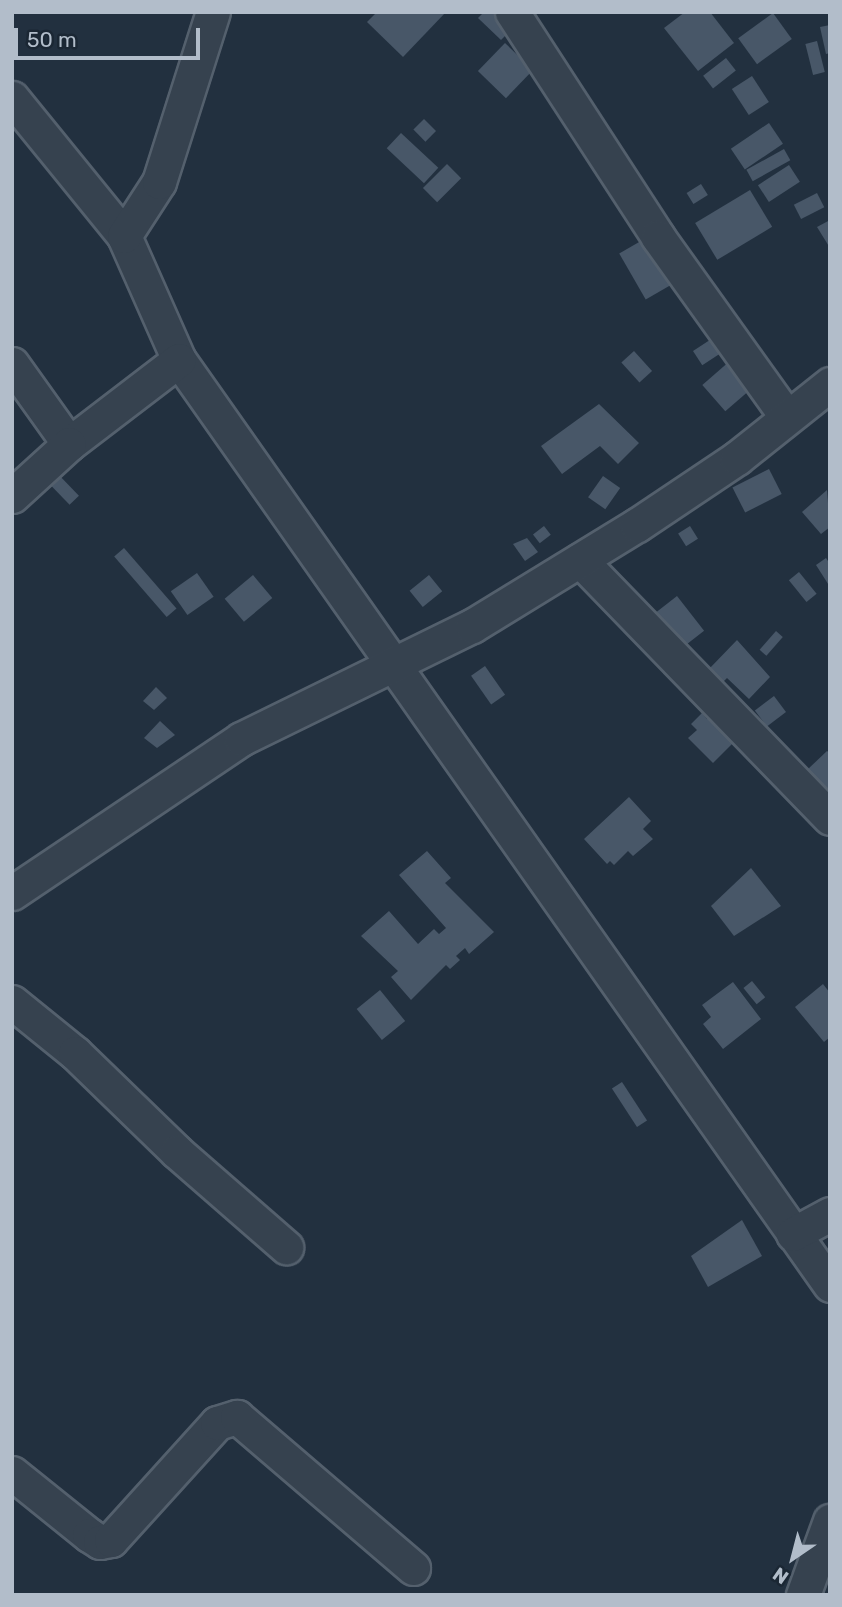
<!DOCTYPE html>
<style>
body{margin:0}
#map{position:relative;width:842px;height:1607px;overflow:hidden;background:#22303f;font-family:Rubik,sans-serif}
div>[style]{position:absolute}
.building>*{inset:0;background:#485768;transform-origin:0 0}
.roads{filter:drop-shadow(2px 0 #54606d) drop-shadow(-2px 0 #54606d) drop-shadow(0 2px #54606d) drop-shadow(0 -2px #54606d)}
.minor>*{height:33px;margin:-16.5px;padding:0 16.5px;transform-origin:16.5px;border-radius:16.5px;background:#36424f}
span{translate:-50% -50%;white-space:nowrap;text-align:center;line-height:1.15;-webkit-text-stroke:7px #1b2734;paint-order:stroke}
.frame{position:absolute;inset:0;border:14px solid #b2bdca;pointer-events:none}
.north{position:absolute;left:758px;top:1523px;width:70px;height:70px;-webkit-text-stroke:5px #1b2734;paint-order:stroke;rotate:215deg;font-size:19px;font-weight:700;line-height:28px;text-align:center;color:#b2bdca}
.north::after{content:'';display:block;margin:auto;width:24px;height:32px;background:#b2bdca;clip-path:polygon(50% 0,100% 100%,50% 72%,0 100%)}
.scale{position:absolute;left:14px;top:28px;width:186px;height:32px;box-sizing:border-box;border:4px solid #b2bdca;border-top:0;padding-left:9px;font-size:21px;line-height:24px;white-space:nowrap;color:#b2bdca;-webkit-text-stroke:5px #1b2734;paint-order:stroke}
</style>
<div id="map">
<div class="building">
<div style="clip-path:polygon(377px 12px,446px 12px,403px 57px,367px 22px)"></div>
<div style="clip-path:polygon(484px 12px,494px 12px,512px 29px,501px 40px,478px 18px)"></div>
<div style="clip-path:polygon(685px 12px,710px 12px,734px 43px,698px 71px,664px 28px)"></div>
<div style="left:773px;top:13px;width:32px;height:43px;rotate:54deg"></div>
<div style="clip-path:polygon(830px 25px,830px 53px,826px 54px,820px 27px)"></div>
<div style="left:817px;top:41px;width:32px;height:12px;rotate:76deg"></div>
<div style="left:505px;top:43px;width:39px;height:39px;rotate:44deg"></div>
<div style="left:726px;top:58px;width:16px;height:29px;rotate:52deg"></div>
<div style="left:752px;top:76px;width:31px;height:24px;rotate:57deg"></div>
<div style="left:424px;top:119px;width:17px;height:15px;rotate:45deg"></div>
<div style="left:769px;top:123px;width:25px;height:46px;rotate:56deg"></div>
<div style="left:401px;top:133px;width:51px;height:21px;rotate:43deg"></div>
<div style="left:784px;top:149px;width:13px;height:43px;rotate:61deg"></div>
<div style="left:447px;top:164px;width:20px;height:34px;rotate:45deg"></div>
<div style="left:789px;top:165px;width:20px;height:37px;rotate:57deg"></div>
<div style="left:701px;top:184px;width:13px;height:17px;rotate:58deg"></div>
<div style="left:750px;top:190px;width:43px;height:64px;rotate:59deg"></div>
<div style="left:817px;top:193px;width:16px;height:26px;rotate:63deg"></div>
<div style="clip-path:polygon(830px 220px,830px 248px,817px 227px)"></div>
<div style="left:653px;top:234px;width:53px;height:39px;rotate:60deg"></div>
<div style="left:719px;top:334px;width:17px;height:31px;rotate:57deg"></div>
<div style="left:634px;top:351px;width:27px;height:17px;rotate:48deg"></div>
<div style="left:731px;top:360px;width:35px;height:38px;rotate:49deg"></div>
<div style="clip-path:polygon(599px 404px,639px 443px,618px 464px,600px 446px,562px 474px,541px 446px)"></div>
<div style="left:769px;top:469px;width:28px;height:41px;rotate:63deg"></div>
<div style="left:56px;top:472px;width:33px;height:13px;rotate:46deg"></div>
<div style="left:603px;top:476px;width:21px;height:26px;rotate:35deg"></div>
<div style="clip-path:polygon(827px 490px,830px 527px,821px 534px,802px 512px)"></div>
<div style="left:544px;top:526px;width:11px;height:14px;rotate:52deg"></div>
<div style="left:690px;top:526px;width:15px;height:14px;rotate:58deg"></div>
<div style="clip-path:polygon(527px 538px,538px 552px,525px 561px,513px 544px)"></div>
<div style="left:124px;top:548px;width:80px;height:13px;rotate:49deg"></div>
<div style="clip-path:polygon(826px 558px,830px 564px,830px 587px,816px 565px)"></div>
<div style="left:799px;top:572px;width:28px;height:13px;rotate:51deg"></div>
<div style="left:197px;top:573px;width:29px;height:32px;rotate:55deg"></div>
<div style="left:253px;top:575px;width:30px;height:37px;rotate:50deg"></div>
<div style="left:429px;top:575px;width:21px;height:25px;rotate:51deg"></div>
<div style="left:677px;top:596px;width:44px;height:26px;rotate:52deg"></div>
<div style="left:776px;top:631px;width:9px;height:25px;rotate:41deg"></div>
<div style="clip-path:polygon(737px 640px,770px 677px,749px 699px,727px 678px,723px 682px,709px 669px)"></div>
<div style="left:485px;top:666px;width:35px;height:17px;rotate:55deg"></div>
<div style="clip-path:polygon(156px 687px,167px 698px,154px 710px,143px 701px)"></div>
<div style="left:774px;top:696px;width:20px;height:24px;rotate:53deg"></div>
<div style="clip-path:polygon(715px 711px,740px 736px,713px 763px,688px 738px,697px 730px,691px 724px,702px 713px,707px 719px)"></div>
<div style="clip-path:polygon(160px 721px,175px 735px,157px 748px,144px 738px)"></div>
<div style="clip-path:polygon(827px 751px,830px 753px,830px 793px,807px 770px)"></div>
<div style="clip-path:polygon(629px 797px,651px 821px,643px 829px,653px 839px,633px 856px,628px 851px,614px 865px,610px 861px,607px 864px,584px 839px)"></div>
<div style="clip-path:polygon(427px 851px,451px 878px,445px 883px,494px 932px,469px 954px,465px 948px,456px 956px,460px 960px,450px 969px,446px 965px,411px 1000px,391px 977px,398px 971px,361px 936px,389px 911px,418px 944px,434px 929px,439px 934px,446px 928px,399px 875px)"></div>
<div style="clip-path:polygon(751px 868px,781px 906px,734px 936px,711px 906px)"></div>
<div style="left:752px;top:981px;width:21px;height:11px;rotate:51deg"></div>
<div style="clip-path:polygon(733px 982px,761px 1019px,723px 1049px,703px 1024px,711px 1017px,702px 1005px)"></div>
<div style="clip-path:polygon(823px 984px,830px 993px,830px 1037px,824px 1042px,795px 1007px)"></div>
<div style="left:380px;top:990px;width:40px;height:30px;rotate:51deg"></div>
<div style="left:622px;top:1082px;width:46px;height:12px;rotate:57deg"></div>
<div style="clip-path:polygon(742px 1220px,762px 1256px,708px 1287px,691px 1256px)"></div>
</div>
<div class="roads">
<div class="minor">
<div style="left:512px;top:12px;width:268px;rotate:57deg"></div>
<div style="left:658px;top:237px;width:220px;rotate:54.4deg"></div>
<div style="left:12px;top:98px;width:178px;rotate:50.9deg"></div>
<div style="left:124px;top:236px;width:136px;rotate:66.1deg"></div>
<div style="left:179px;top:360px;width:1131px;rotate:54.86deg"></div>
<div style="left:124px;top:236px;width:64px;rotate:-57.1deg"></div>
<div style="left:159px;top:182px;width:178px;rotate:-72.4deg"></div>
<div style="left:12px;top:364px;width:98px;rotate:54.5deg"></div>
<div style="left:69px;top:444px;width:138px;rotate:-37.4deg"></div>
<div style="left:12px;top:496px;width:77px;rotate:-42.4deg"></div>
<div style="left:580px;top:560px;width:359px;rotate:45.9deg"></div>
<div style="left:12px;top:893px;width:276px;rotate:-33.9deg"></div>
<div style="left:241px;top:739px;width:257px;rotate:-26.1deg"></div>
<div style="left:472px;top:626px;width:193px;rotate:-31.5deg"></div>
<div style="left:637px;top:525px;width:120px;rotate:-33.8deg"></div>
<div style="left:737px;top:458px;width:119px;rotate:-38.5deg"></div>
<div style="left:12px;top:1002px;width:81px;rotate:39deg"></div>
<div style="left:75px;top:1053px;width:142px;rotate:44.1deg"></div>
<div style="left:177px;top:1152px;width:145px;rotate:41.1deg"></div>
<div style="left:793px;top:1234px;width:42px;rotate:-28.4deg"></div>
<div style="left:12px;top:1473px;width:99px;rotate:38.8deg"></div>
<div style="left:89px;top:1535px;width:13px;rotate:32deg"></div>
<div style="left:100px;top:1542px;width:11px;rotate:-10deg"></div>
<div style="left:111px;top:1540px;width:158px;rotate:-47.8deg"></div>
<div style="left:217px;top:1423px;width:21px;rotate:-17deg"></div>
<div style="left:237px;top:1417px;width:232px;rotate:40.6deg"></div>
<div style="left:803px;top:1595px;width:79px;rotate:-70deg"></div>
</div>
</div>
<div class="frame"></div>
<div class="north">N</div>
<div class="scale">50 m</div>
</div>
